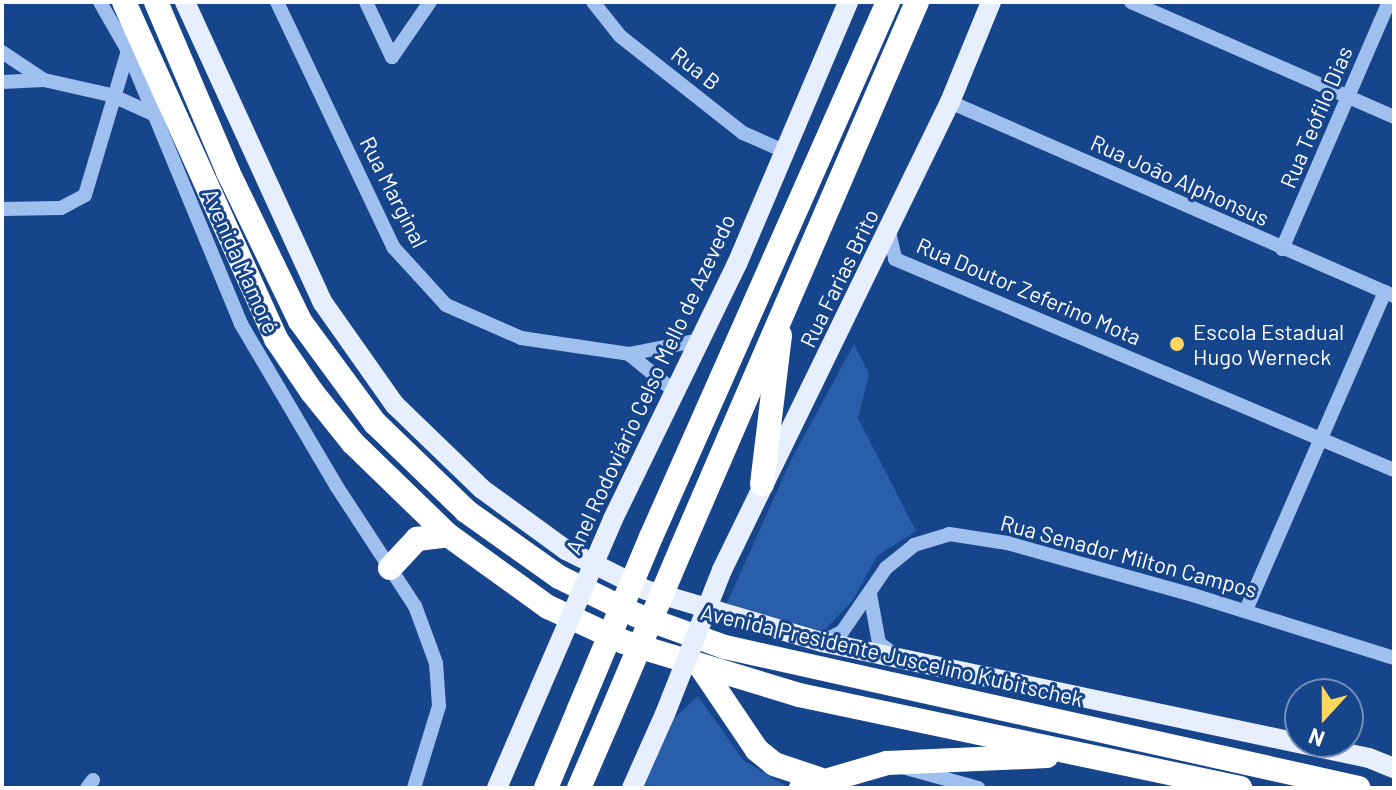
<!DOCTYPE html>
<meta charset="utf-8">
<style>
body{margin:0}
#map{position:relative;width:1396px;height:790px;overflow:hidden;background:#16458b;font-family:Barlow,sans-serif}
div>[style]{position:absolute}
.green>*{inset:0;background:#285eaa}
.minor>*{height:14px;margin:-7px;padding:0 7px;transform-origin:7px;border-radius:7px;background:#9fc0ef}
.major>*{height:20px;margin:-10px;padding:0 10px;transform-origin:10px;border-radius:10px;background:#e7efff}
.highway>*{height:24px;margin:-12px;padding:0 12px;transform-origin:12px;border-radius:12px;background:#fff}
.major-bridge>*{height:20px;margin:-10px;padding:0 10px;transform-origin:10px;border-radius:10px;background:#e7efff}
.highway-bridge>*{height:24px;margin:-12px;padding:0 12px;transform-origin:12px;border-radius:12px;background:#fff}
.dots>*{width:22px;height:22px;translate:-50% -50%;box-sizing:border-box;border:4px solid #16458b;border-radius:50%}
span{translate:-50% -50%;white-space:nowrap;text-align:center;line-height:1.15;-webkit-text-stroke:6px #16458b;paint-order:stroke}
.street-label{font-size:22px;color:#fff}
.poi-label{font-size:22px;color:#fff}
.left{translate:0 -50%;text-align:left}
.frame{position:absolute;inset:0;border:4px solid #fff;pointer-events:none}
.north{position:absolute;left:1284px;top:678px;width:80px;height:80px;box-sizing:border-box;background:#16458b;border:2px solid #738fb9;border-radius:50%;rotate:201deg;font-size:22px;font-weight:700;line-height:32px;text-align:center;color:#fff}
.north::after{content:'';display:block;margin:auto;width:28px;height:36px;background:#ffd65d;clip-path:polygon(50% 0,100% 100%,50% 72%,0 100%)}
</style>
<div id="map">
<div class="green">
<div style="clip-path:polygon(854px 344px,869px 374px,858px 418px,916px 531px,877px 556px,853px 600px,823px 632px,727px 603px,790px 462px)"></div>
<div style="clip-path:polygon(698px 696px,743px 760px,789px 788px,631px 788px,654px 737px)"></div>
</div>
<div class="minor">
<div style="left:100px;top:2px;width:56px;rotate:60.3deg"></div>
<div style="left:128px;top:51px;width:295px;rotate:67.5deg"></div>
<div style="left:241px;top:324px;width:189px;rotate:59.5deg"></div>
<div style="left:337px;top:487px;width:142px;rotate:56.8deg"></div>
<div style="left:415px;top:606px;width:61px;rotate:69.8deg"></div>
<div style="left:436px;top:663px;width:43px;rotate:86deg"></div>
<div style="left:439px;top:706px;width:86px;rotate:107deg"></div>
<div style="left:277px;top:2px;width:272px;rotate:64.6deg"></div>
<div style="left:394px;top:248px;width:77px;rotate:47.6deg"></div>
<div style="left:446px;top:305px;width:82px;rotate:23.7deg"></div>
<div style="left:521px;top:338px;width:109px;rotate:8.4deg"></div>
<div style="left:629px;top:354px;width:72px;rotate:-11.2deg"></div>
<div style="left:366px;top:2px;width:61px;rotate:64.7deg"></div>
<div style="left:392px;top:57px;width:67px;rotate:-55.4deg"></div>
<div style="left:593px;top:2px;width:43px;rotate:51.5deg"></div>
<div style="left:620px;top:36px;width:157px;rotate:38.3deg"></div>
<div style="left:743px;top:133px;width:45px;rotate:23.7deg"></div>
<div style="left:1131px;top:2px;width:287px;rotate:23.6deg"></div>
<div style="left:2px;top:52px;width:50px;rotate:33.7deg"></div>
<div style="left:2px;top:82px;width:42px;rotate:-2.7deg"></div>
<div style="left:44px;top:80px;width:69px;rotate:12.6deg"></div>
<div style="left:111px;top:95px;width:44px;rotate:24.2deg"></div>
<div style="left:950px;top:102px;width:485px;rotate:23.6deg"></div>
<div style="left:2px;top:209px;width:59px;rotate:-1deg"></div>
<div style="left:61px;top:208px;width:27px;rotate:-28deg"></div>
<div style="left:85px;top:195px;width:150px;rotate:-73.4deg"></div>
<div style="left:889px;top:232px;width:28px;rotate:77deg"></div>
<div style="left:895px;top:259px;width:542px;rotate:22.92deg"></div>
<div style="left:1282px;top:249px;width:269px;rotate:-66.6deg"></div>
<div style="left:629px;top:354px;width:58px;rotate:39.4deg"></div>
<div style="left:870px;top:594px;width:50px;rotate:79.6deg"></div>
<div style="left:879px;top:643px;width:21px;rotate:37deg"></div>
<div style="left:1246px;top:610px;width:347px;rotate:-66.4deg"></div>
<div style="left:822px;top:642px;width:22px;rotate:-27deg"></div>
<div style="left:842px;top:632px;width:78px;rotate:-55.5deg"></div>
<div style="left:886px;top:568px;width:36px;rotate:-39deg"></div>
<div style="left:914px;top:545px;width:37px;rotate:-17deg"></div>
<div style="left:949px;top:534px;width:59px;rotate:8.8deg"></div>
<div style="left:1007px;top:543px;width:193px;rotate:15.6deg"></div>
<div style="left:1193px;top:595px;width:211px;rotate:17.4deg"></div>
<div style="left:906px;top:768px;width:75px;rotate:15.5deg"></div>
<div style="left:87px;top:788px;width:10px;rotate:-53deg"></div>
</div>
<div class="major">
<div style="left:185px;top:2px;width:331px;rotate:65.4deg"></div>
<div style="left:323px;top:303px;width:125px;rotate:54.8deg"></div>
<div style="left:395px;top:405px;width:121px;rotate:44deg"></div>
<div style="left:482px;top:489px;width:104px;rotate:36deg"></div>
<div style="left:566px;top:550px;width:89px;rotate:26.6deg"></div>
<div style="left:646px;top:590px;width:184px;rotate:16.5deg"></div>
<div style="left:822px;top:642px;width:559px;rotate:11.97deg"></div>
<div style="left:1369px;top:758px;width:27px;rotate:22deg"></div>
<div style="left:613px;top:519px;width:284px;rotate:-64.1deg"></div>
<div style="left:737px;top:264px;width:285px;rotate:-67deg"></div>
<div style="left:722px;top:570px;width:521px;rotate:-64.03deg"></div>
<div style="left:950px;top:102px;width:108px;rotate:-67.7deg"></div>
<div style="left:497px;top:788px;width:109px;rotate:-66.7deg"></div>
<div style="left:632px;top:788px;width:81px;rotate:-66deg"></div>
</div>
<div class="highway">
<div style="left:124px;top:2px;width:370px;rotate:65.7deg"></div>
<div style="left:276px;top:339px;width:64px;rotate:55.8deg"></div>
<div style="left:312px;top:392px;width:65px;rotate:51.2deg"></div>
<div style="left:353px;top:443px;width:132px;rotate:44.1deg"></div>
<div style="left:448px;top:535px;width:123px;rotate:35.8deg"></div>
<div style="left:548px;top:607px;width:84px;rotate:24.7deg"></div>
<div style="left:624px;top:642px;width:183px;rotate:16.8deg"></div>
<div style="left:799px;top:695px;width:451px;rotate:11.9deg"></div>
<div style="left:156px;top:2px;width:185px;rotate:67deg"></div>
<div style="left:228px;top:172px;width:165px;rotate:64.2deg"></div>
<div style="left:300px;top:321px;width:127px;rotate:53.7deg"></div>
<div style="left:375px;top:423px;width:127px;rotate:44deg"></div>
<div style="left:466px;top:511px;width:114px;rotate:35.4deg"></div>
<div style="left:559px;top:577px;width:86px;rotate:26.3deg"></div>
<div style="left:636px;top:615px;width:95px;rotate:19.8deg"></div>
<div style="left:725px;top:647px;width:649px;rotate:12.54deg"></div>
<div style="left:762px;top:484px;width:150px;rotate:-83.1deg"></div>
<div style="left:651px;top:537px;width:585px;rotate:-66.11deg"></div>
<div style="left:681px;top:549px;width:596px;rotate:-66.66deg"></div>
<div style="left:390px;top:568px;width:40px;rotate:-47deg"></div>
<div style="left:417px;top:539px;width:31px;rotate:-7deg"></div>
<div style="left:701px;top:667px;width:100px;rotate:56deg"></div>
<div style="left:757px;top:750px;width:22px;rotate:39deg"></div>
<div style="left:774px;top:764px;width:47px;rotate:18.4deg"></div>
<div style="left:546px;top:788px;width:86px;rotate:-67.3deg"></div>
<div style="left:579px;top:788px;width:73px;rotate:-66.6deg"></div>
<div style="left:801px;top:788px;width:90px;rotate:-16.2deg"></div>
<div style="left:887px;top:763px;width:160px;rotate:-2.5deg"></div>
</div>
<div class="major-bridge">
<div style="left:540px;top:688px;width:184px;rotate:-66.6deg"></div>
<div style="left:665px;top:714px;width:155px;rotate:-68.4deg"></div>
</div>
<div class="highway-bridge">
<div style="left:579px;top:709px;width:186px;rotate:-67.3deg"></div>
<div style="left:608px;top:721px;width:187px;rotate:-67deg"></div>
</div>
<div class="dots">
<div style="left:1177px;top:344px;background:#ffd65d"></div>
</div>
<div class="street-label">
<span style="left:696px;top:68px;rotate:38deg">Rua B</span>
<span style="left:1316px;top:117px;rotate:-67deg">Rua Teófilo Dias</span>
<span style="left:1180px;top:180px;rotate:24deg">Rua João Alphonsus</span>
<span style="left:394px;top:192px;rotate:63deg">Rua Marginal</span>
<span style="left:241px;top:261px;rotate:66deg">Avenida Mamoré</span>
<span style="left:839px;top:278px;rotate:-64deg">Rua Farias Brito</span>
<span style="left:1029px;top:291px;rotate:23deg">Rua Doutor Zeferino Mota</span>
<span style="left:650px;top:384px;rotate:-65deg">Anel Rodoviário Celso Mello de Azevedo</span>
<span style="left:1129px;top:556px;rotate:15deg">Rua Senador Milton Campos</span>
<span style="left:892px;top:655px;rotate:13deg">Avenida Presidente Juscelino Kubitschek</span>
</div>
<div class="poi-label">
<span class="left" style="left:1193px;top:344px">Escola Estadual<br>Hugo Werneck</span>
</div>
<div class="frame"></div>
<div class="north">N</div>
</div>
